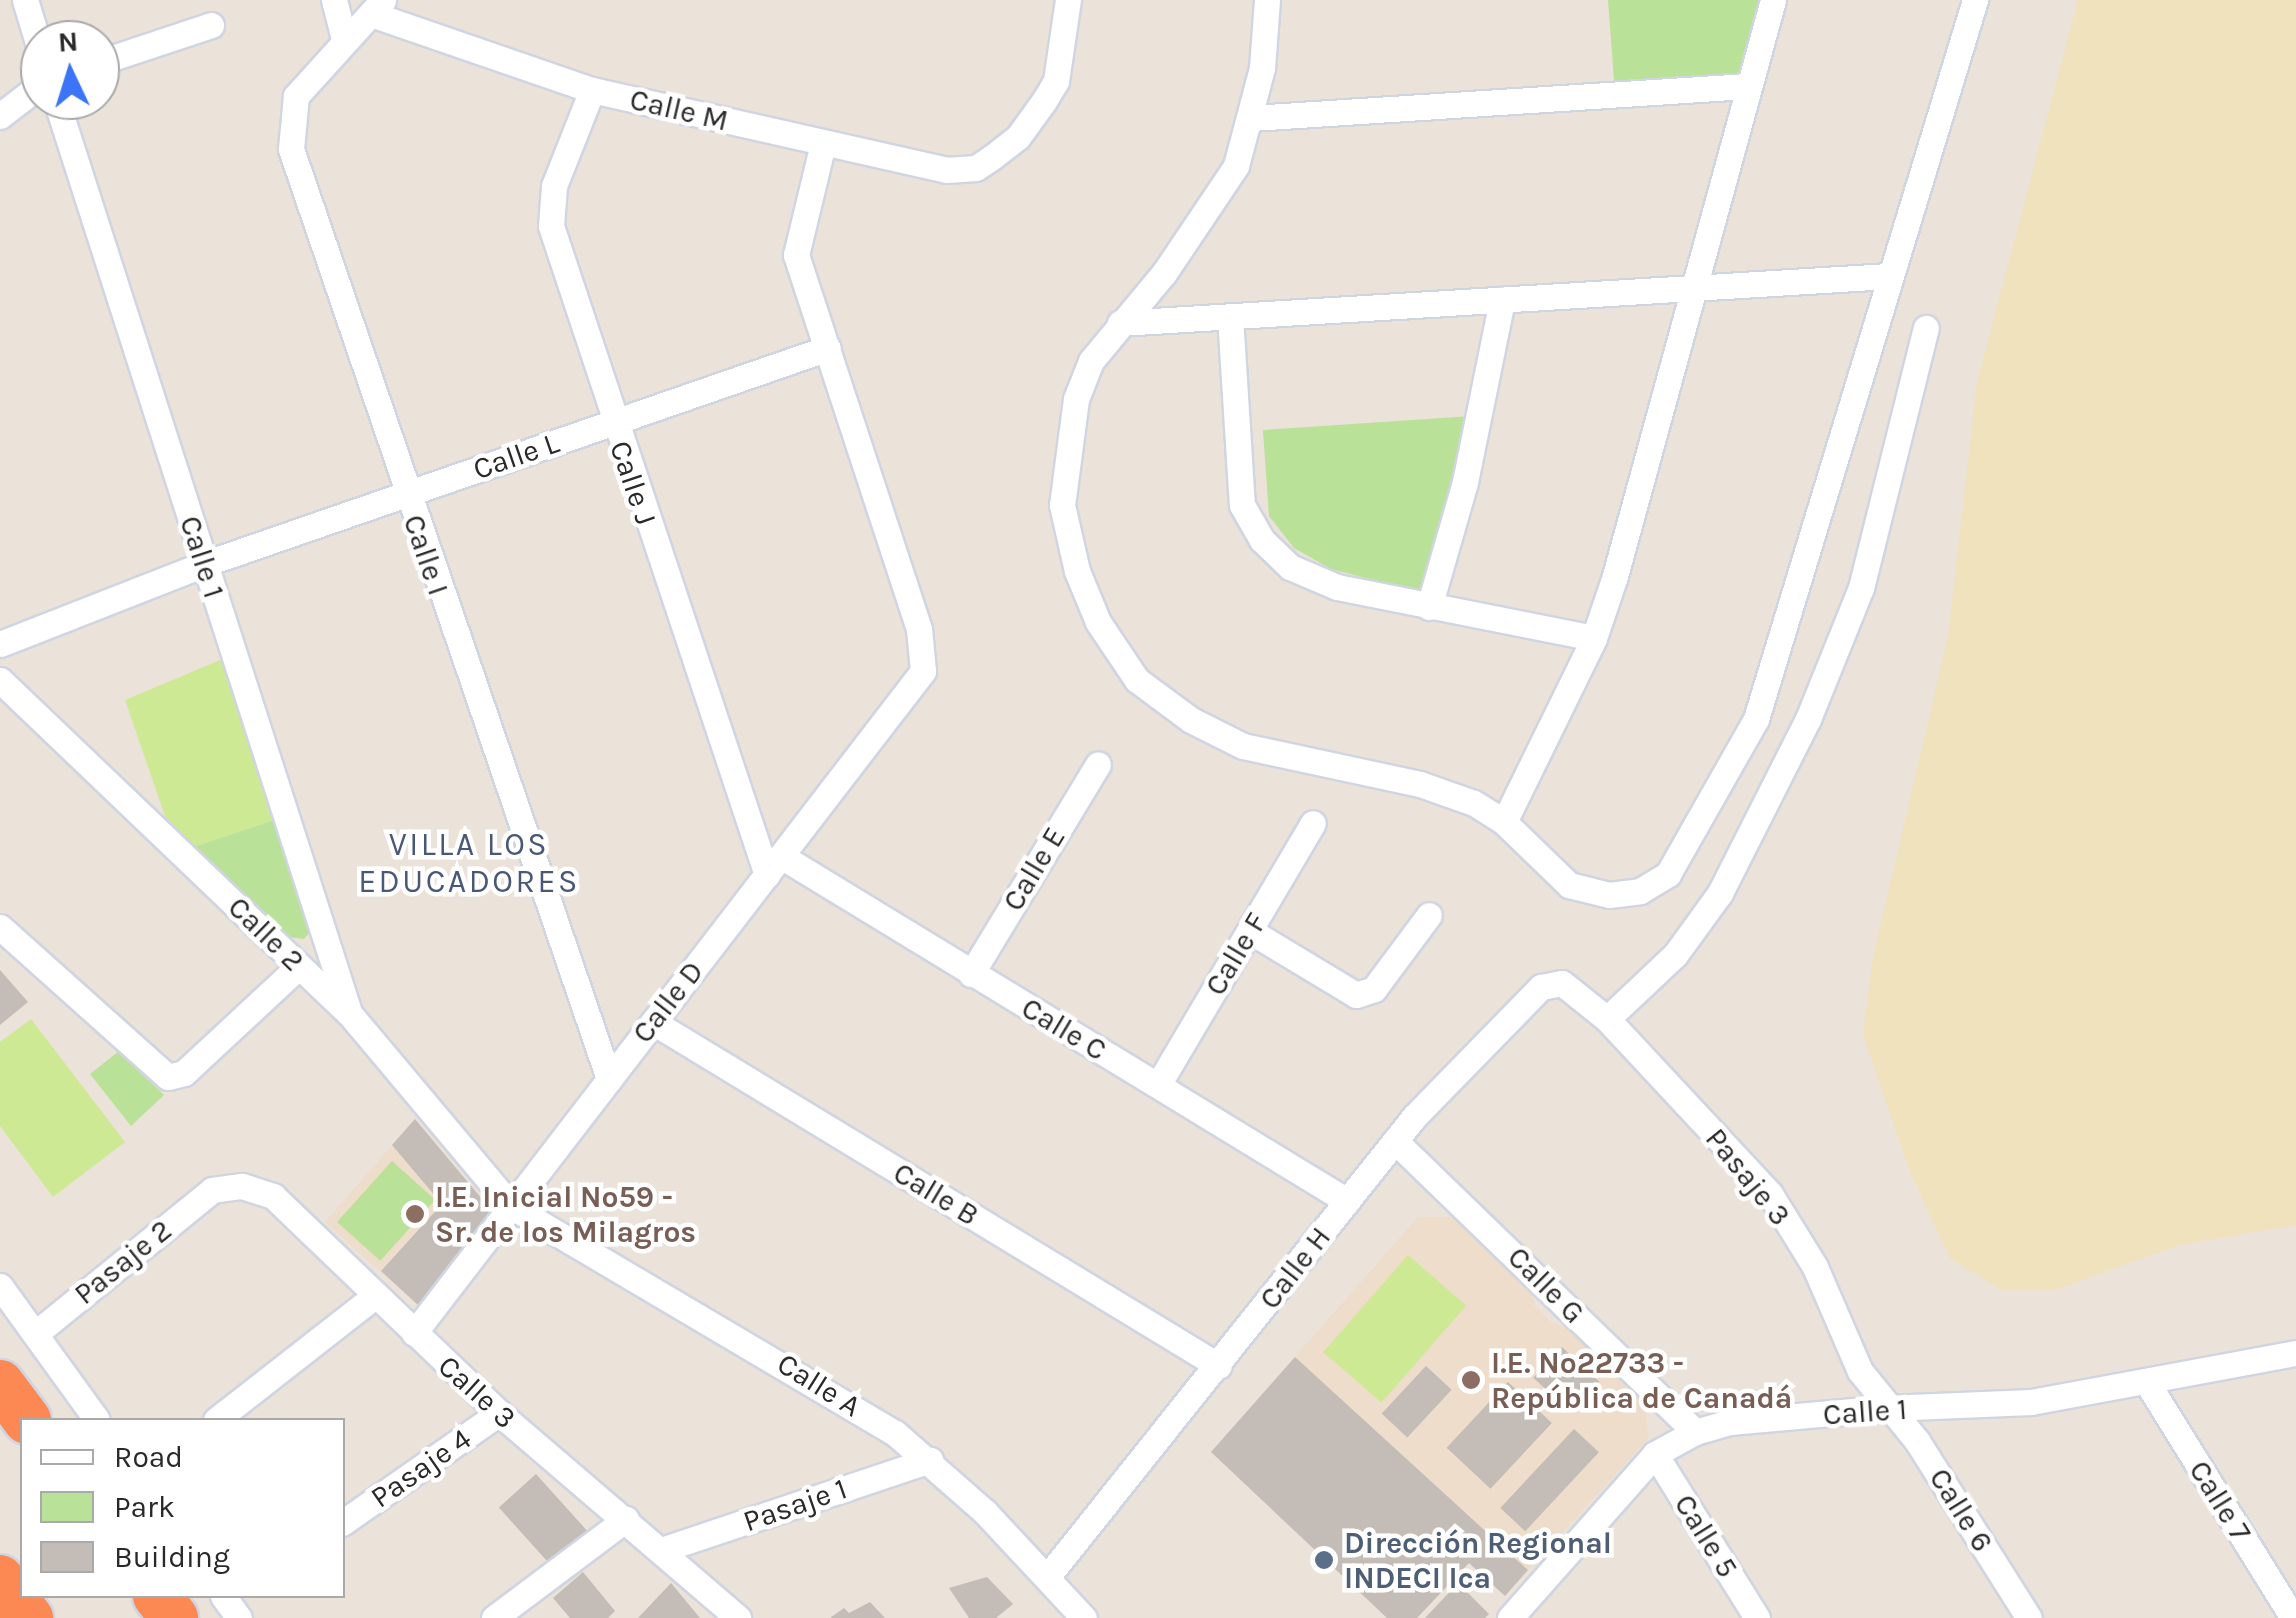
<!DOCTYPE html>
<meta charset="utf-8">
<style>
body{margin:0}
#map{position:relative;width:2296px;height:1618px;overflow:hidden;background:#ebe2da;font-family:Karla,sans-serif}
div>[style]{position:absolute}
.education>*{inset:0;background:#edddca}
.green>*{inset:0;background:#b9e197;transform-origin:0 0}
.sand>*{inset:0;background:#f0e2bd}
.pitch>*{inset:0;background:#cee993;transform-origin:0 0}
.building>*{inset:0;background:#c3bcb7;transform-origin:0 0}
.roads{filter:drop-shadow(2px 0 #d0d5e2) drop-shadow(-2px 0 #d0d5e2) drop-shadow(0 2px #d0d5e2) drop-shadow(0 -2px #d0d5e2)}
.street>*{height:25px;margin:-12.5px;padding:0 12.5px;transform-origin:12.5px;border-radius:12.5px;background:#fff}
.highway>*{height:48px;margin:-24px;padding:0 24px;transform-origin:24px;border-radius:24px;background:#fc8954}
.dots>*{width:28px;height:28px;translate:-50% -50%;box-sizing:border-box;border:5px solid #fff;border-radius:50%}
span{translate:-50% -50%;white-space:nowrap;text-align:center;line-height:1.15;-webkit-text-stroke:9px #fff;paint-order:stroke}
.street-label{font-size:30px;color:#292929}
.education-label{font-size:30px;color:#785e54;font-weight:700}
.left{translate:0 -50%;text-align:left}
.service-label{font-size:30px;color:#4e5e75;font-weight:700}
.neighbourhood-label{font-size:32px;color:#4a5878;letter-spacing:2.5px}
.legend{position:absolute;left:20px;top:1418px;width:325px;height:180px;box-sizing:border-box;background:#fff;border:2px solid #a9a9a9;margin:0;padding:12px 18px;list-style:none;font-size:30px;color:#292929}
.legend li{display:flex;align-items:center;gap:20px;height:50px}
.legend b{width:50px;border:2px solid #a9a9a9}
.north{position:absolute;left:20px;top:20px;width:100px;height:100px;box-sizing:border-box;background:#fff;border:2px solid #a9a9a9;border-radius:50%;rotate:356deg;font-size:28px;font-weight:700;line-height:40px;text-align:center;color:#292929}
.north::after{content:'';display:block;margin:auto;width:35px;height:45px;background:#3b74f7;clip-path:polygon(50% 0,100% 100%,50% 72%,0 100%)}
</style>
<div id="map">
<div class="education">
<div style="clip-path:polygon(415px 1119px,498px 1218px,418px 1305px,325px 1222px)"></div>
<div style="clip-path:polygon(1418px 1217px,1453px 1217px,1533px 1295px,1534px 1305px,1553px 1324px,1567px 1326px,1646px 1404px,1648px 1439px,1528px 1570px,1295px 1357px)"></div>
</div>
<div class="green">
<div style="clip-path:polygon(1608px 0,1766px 0,1741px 82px,1615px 93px)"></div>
<div style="clip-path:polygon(1472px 416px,1420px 592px,1331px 569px,1294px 548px,1269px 516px,1263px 430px)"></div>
<div style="clip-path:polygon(280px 818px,313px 929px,304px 939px,288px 937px,193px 847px)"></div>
<div style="clip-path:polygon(118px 1052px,164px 1095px,131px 1126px,90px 1074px)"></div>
<div style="left:392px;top:1161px;width:58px;height:82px;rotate:42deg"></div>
</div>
<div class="sand">
<div style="clip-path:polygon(2078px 0,2296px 0,2296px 1225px,2179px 1245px,2058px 1289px,2000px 1289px,1950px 1258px,1909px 1170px,1863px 1034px,1873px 958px,1948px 636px,1977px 382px)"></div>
</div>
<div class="pitch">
<div style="clip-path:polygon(225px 658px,280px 818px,193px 847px,166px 819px,125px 700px)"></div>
<div style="clip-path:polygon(31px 1019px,125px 1142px,53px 1197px,0 1126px,0 1042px)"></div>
<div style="left:1408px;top:1255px;width:77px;height:129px;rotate:41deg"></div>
</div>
<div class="building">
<div style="clip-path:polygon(0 970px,28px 1002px,0 1025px)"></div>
<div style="clip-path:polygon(415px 1119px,498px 1218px,418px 1305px,381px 1271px,442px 1204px,392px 1145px)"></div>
<div style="left:1562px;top:1347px;width:51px;height:42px;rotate:43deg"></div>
<div style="clip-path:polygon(1295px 1357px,1528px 1570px,1505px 1596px,1469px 1563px,1417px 1618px,1387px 1618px,1211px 1452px)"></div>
<div style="left:1426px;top:1366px;width:35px;height:65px;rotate:43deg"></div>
<div style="left:1508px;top:1382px;width:60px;height:90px;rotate:43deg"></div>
<div style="left:1574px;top:1429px;width:34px;height:108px;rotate:43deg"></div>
<div style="left:536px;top:1474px;width:84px;height:50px;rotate:48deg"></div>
<div style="clip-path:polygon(583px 1572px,615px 1611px,608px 1618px,570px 1618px,553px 1598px)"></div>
<div style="clip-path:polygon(987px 1577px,1013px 1604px,996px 1618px,969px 1618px,949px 1588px)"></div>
<div style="clip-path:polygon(671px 1583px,700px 1618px,638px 1618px)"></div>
<div style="clip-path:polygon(1458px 1583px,1489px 1614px,1485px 1618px,1425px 1618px)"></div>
<div style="clip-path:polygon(870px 1602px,885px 1618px,830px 1618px,844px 1608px,849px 1613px)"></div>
</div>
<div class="roads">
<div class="street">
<div style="left:25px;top:0;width:51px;rotate:73deg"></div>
<div style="left:334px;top:0;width:40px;rotate:75.6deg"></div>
<div style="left:383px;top:0;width:130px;rotate:132.2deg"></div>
<div style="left:296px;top:96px;width:53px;rotate:95.4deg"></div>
<div style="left:291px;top:149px;width:983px;rotate:71.12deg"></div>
<div style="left:1267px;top:0;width:68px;rotate:94.2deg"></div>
<div style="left:1262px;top:68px;width:101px;rotate:104.9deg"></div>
<div style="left:1236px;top:166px;width:129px;rotate:123.9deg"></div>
<div style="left:1164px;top:273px;width:114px;rotate:129.7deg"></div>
<div style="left:1091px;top:361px;width:41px;rotate:111.5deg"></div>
<div style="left:1076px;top:399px;width:107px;rotate:97.5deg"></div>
<div style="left:1062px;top:505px;width:68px;rotate:77.2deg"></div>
<div style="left:1077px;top:571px;width:55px;rotate:67.6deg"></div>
<div style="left:1098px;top:622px;width:70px;rotate:56.1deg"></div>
<div style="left:1137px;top:680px;width:67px;rotate:36.5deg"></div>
<div style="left:1191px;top:720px;width:58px;rotate:26.6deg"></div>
<div style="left:1243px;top:746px;width:181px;rotate:12.1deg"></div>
<div style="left:1420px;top:784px;width:57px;rotate:19.4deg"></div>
<div style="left:1474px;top:803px;width:36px;rotate:32deg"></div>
<div style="left:1504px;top:822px;width:91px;rotate:44.1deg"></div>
<div style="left:1569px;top:885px;width:41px;rotate:14deg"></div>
<div style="left:1609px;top:895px;width:31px;rotate:-7deg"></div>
<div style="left:1640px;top:891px;width:33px;rotate:-31deg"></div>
<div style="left:1668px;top:874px;width:178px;rotate:-60.4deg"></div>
<div style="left:1756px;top:719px;width:752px;rotate:-73.06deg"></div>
<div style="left:371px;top:14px;width:234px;rotate:19deg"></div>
<div style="left:592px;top:90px;width:363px;rotate:12.7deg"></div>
<div style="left:946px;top:170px;width:30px;rotate:-4deg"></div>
<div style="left:976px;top:168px;width:18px;rotate:-34deg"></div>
<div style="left:991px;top:158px;width:34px;rotate:-38deg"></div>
<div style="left:1018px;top:137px;width:44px;rotate:-54.2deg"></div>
<div style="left:1044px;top:101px;width:23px;rotate:-59deg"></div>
<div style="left:1056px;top:81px;width:82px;rotate:-81.6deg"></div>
<div style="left:100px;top:62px;width:117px;rotate:-18.4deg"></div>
<div style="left:592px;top:90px;width:103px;rotate:111.6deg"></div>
<div style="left:554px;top:186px;width:40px;rotate:94.3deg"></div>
<div style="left:551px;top:226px;width:684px;rotate:71.59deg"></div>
<div style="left:56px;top:100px;width:955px;rotate:72.19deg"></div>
<div style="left:0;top:116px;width:51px;rotate:-37.8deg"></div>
<div style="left:1252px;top:118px;width:497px;rotate:-3.7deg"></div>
<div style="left:1230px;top:316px;width:189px;rotate:86.4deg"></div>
<div style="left:1242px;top:505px;width:40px;rotate:60.3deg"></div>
<div style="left:1262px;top:540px;width:39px;rotate:44deg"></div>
<div style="left:1290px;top:567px;width:51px;rotate:23.1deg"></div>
<div style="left:1337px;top:587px;width:262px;rotate:11.2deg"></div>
<div style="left:1120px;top:323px;width:770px;rotate:-3.5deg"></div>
<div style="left:1429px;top:607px;width:130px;rotate:-73.9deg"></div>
<div style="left:1465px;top:482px;width:186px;rotate:-78.5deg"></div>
<div style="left:0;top:644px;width:219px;rotate:-21.4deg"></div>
<div style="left:204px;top:564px;width:660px;rotate:-19.09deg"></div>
<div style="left:0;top:680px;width:482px;rotate:43.7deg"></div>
<div style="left:349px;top:1013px;width:252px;rotate:50deg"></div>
<div style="left:511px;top:1206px;width:446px;rotate:30.6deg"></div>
<div style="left:895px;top:1433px;width:120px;rotate:41.3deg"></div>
<div style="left:985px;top:1512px;width:145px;rotate:47deg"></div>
<div style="left:1504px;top:822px;width:205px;rotate:-63.9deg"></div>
<div style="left:1594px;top:638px;width:65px;rotate:-71.3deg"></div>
<div style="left:1615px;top:576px;width:597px;rotate:-74.66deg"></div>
<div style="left:781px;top:856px;width:663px;rotate:31.36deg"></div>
<div style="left:0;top:927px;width:225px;rotate:41.8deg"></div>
<div style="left:168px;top:1077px;width:16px;rotate:-14deg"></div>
<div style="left:184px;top:1073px;width:157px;rotate:-42.9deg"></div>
<div style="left:1250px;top:931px;width:124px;rotate:31.1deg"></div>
<div style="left:1356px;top:995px;width:19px;rotate:-18deg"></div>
<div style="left:1374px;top:989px;width:92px;rotate:-53.4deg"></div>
<div style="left:971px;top:974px;width:245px;rotate:-58.8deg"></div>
<div style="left:1607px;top:1019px;width:93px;rotate:-43.3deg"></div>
<div style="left:1675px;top:955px;width:77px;rotate:-54deg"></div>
<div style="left:1720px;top:893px;width:195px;rotate:-63.2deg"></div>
<div style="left:1808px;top:719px;width:141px;rotate:-68deg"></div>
<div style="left:1861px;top:588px;width:268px;rotate:-76deg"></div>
<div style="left:653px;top:1022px;width:662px;rotate:31.29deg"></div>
<div style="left:1158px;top:1085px;width:304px;rotate:-59.4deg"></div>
<div style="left:1395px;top:1141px;width:418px;rotate:44.1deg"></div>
<div style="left:0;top:1286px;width:165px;rotate:54.1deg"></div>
<div style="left:414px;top:1333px;width:835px;rotate:-52.44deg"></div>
<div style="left:923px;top:671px;width:42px;rotate:-95.4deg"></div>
<div style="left:919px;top:629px;width:394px;rotate:-108.2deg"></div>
<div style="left:796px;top:255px;width:115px;rotate:-76.4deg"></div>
<div style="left:35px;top:1334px;width:228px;rotate:-39.1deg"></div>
<div style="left:212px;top:1190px;width:30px;rotate:-8deg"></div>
<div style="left:242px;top:1186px;width:33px;rotate:18deg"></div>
<div style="left:273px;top:1196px;width:313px;rotate:43.8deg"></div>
<div style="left:499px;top:1413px;width:315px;rotate:40.6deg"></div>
<div style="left:2148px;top:1384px;width:275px;rotate:58.2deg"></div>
<div style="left:216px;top:1420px;width:203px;rotate:-38deg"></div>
<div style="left:1655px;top:1454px;width:193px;rotate:58.1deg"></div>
<div style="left:342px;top:1523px;width:192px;rotate:-35deg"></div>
<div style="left:661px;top:1550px;width:284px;rotate:-18.5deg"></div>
<div style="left:1048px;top:1576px;width:587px;rotate:-51.43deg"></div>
<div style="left:1414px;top:1117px;width:182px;rotate:-45.7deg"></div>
<div style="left:1541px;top:987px;width:21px;rotate:-11deg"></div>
<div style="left:1562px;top:983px;width:58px;rotate:38.7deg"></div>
<div style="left:1607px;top:1019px;width:239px;rotate:47deg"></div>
<div style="left:1770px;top:1194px;width:86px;rotate:58.3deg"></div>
<div style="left:1815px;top:1267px;width:113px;rotate:66.6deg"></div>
<div style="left:1860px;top:1371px;width:90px;rotate:50.8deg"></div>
<div style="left:1917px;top:1441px;width:209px;rotate:57.7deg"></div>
<div style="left:223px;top:1596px;width:27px;rotate:54deg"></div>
<div style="left:494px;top:1618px;width:165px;rotate:-36.9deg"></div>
<div style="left:1510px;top:1618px;width:219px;rotate:-48.5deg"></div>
<div style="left:1655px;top:1454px;width:46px;rotate:-28.8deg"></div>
<div style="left:1695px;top:1432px;width:36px;rotate:-16deg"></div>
<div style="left:1730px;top:1422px;width:157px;rotate:-5.1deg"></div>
<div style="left:1886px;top:1408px;width:145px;rotate:-2.4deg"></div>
<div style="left:2031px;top:1402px;width:269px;rotate:-10.5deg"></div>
</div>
<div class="highway">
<div style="left:0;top:1384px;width:45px;rotate:53.1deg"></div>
<div style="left:0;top:1579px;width:49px;rotate:53.4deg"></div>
<div style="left:157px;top:1596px;width:28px;rotate:52deg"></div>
</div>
</div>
<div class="dots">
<div style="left:415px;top:1214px;background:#8d6e63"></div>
<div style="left:1471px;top:1380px;background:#8d6e63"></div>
<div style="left:1324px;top:1560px;background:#5c6f8a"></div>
</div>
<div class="street-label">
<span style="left:679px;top:110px;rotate:13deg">Calle M</span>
<span style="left:516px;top:456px;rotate:-19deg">Calle L</span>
<span style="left:633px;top:483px;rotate:71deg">Calle J</span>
<span style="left:426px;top:555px;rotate:71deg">Calle I</span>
<span style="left:202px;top:557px;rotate:72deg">Calle 1</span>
<span style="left:1034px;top:869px;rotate:-59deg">Calle E</span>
<span style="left:266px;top:934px;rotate:44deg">Calle 2</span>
<span style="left:1236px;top:954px;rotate:-59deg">Calle F</span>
<span style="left:668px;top:1002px;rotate:-52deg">Calle D</span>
<span style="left:1064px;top:1029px;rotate:31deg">Calle C</span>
<span style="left:1748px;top:1177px;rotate:51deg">Pasaje 3</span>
<span style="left:936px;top:1194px;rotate:31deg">Calle B</span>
<span style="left:123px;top:1262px;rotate:-39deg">Pasaje 2</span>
<span style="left:1295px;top:1268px;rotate:-52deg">Calle H</span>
<span style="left:1546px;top:1285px;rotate:45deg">Calle G</span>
<span style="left:819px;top:1385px;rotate:32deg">Calle A</span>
<span style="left:477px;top:1392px;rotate:42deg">Calle 3</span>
<span style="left:1865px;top:1412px;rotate:-4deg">Calle 1</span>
<span style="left:421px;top:1468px;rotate:-35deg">Pasaje 4</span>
<span style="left:2220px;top:1501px;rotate:58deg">Calle 7</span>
<span style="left:795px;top:1505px;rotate:-19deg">Pasaje 1</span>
<span style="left:1961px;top:1510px;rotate:58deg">Calle 6</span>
<span style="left:1706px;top:1536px;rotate:58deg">Calle 5</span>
</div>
<div class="education-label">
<span class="left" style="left:435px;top:1214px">I.E. Inicial Nº59 -<br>Sr. de los Milagros</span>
<span class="left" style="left:1491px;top:1380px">I.E. Nº22733 -<br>República de Canadá</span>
</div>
<div class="service-label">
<span class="left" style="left:1344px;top:1560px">Dirección Regional<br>INDECI Ica</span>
</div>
<div class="neighbourhood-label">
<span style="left:469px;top:864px">VILLA LOS<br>EDUCADORES</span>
</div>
<ul class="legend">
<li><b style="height:12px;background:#fff"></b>Road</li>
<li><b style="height:28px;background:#b9e197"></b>Park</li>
<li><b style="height:28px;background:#c3bcb7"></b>Building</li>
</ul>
<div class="north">N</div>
</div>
